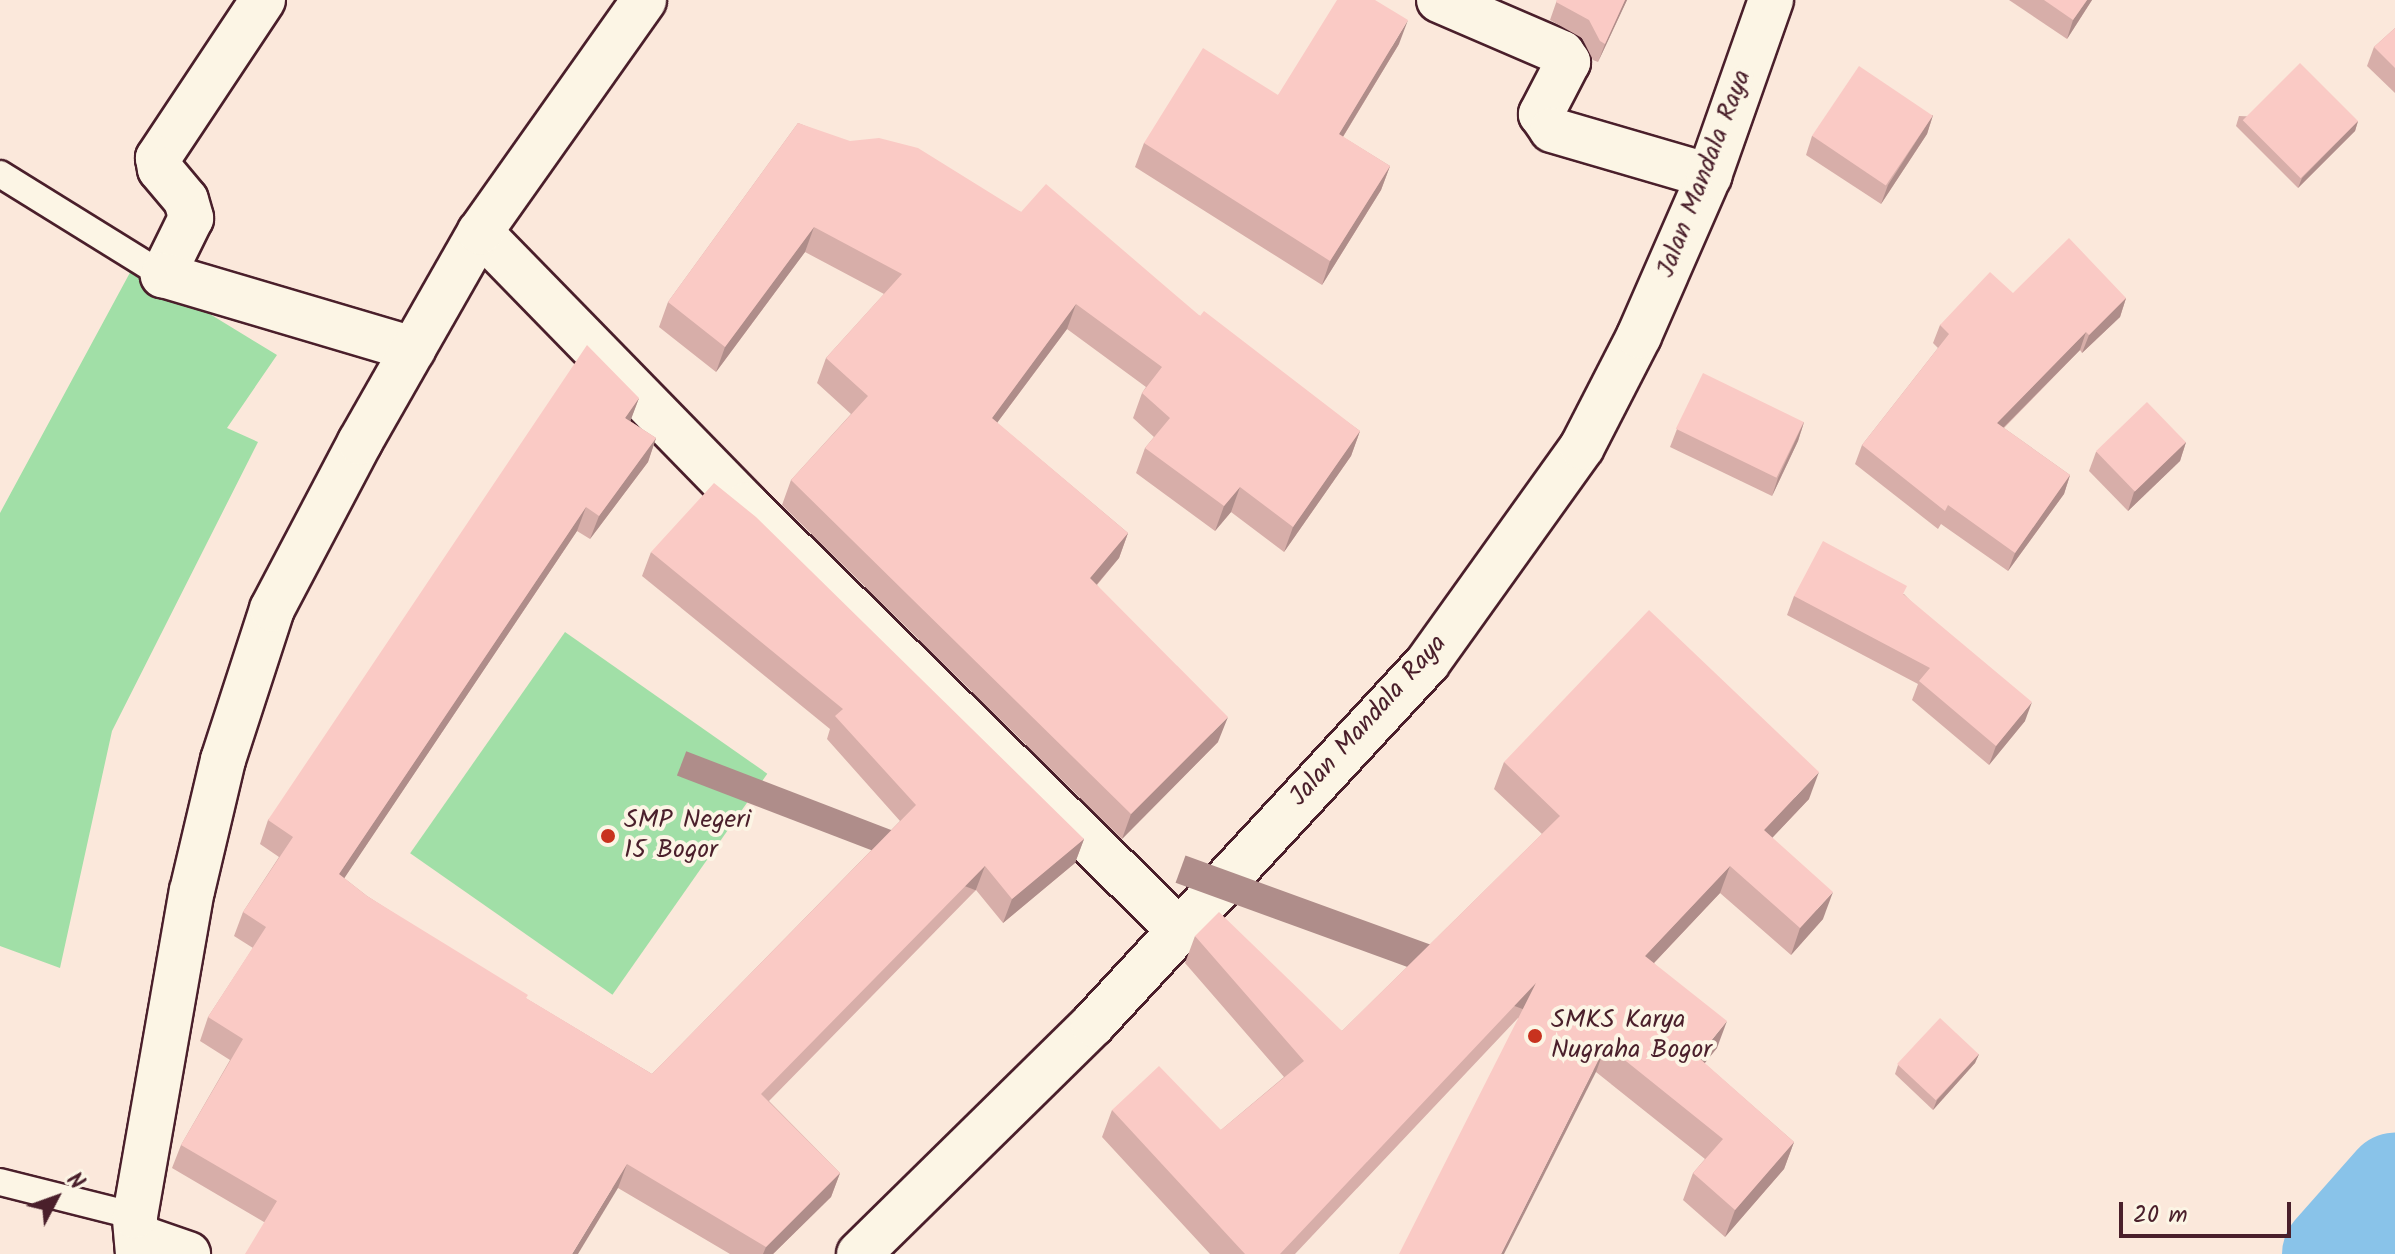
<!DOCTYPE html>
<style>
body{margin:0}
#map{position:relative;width:2395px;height:1254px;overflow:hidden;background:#fbe8db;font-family:Kalam,sans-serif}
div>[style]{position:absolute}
.green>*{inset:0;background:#a1dfa7;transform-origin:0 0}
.river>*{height:102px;margin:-51px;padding:0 51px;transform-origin:51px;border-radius:51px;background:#89c3e9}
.roads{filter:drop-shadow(2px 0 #4a1f2b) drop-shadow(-2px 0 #4a1f2b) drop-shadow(0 2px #4a1f2b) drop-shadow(0 -2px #4a1f2b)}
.lane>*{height:26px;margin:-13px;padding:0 13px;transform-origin:13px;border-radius:13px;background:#fcf5e5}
.street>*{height:44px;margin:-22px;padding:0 22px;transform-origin:22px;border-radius:22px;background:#fcf5e5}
.secondary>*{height:44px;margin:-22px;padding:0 22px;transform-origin:22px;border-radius:22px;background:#fcf5e5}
.wall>*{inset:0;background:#d7aea9}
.shaded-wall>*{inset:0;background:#af8d8a;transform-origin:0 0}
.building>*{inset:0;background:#facac5;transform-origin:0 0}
.dots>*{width:22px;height:22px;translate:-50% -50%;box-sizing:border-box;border:4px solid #fcf5e5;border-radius:50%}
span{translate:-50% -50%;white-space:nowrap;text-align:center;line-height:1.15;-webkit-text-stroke:8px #fcf5e5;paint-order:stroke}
.street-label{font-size:26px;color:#4a1f2b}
.poi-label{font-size:26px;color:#4a1f2b}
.left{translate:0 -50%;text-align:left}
.north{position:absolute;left:16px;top:1158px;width:80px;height:80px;-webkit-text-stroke:6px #fcf5e5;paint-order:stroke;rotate:49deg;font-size:22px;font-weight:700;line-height:32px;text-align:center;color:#4a1f2b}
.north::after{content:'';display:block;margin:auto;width:28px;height:36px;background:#4a1f2b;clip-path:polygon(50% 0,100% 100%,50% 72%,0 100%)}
.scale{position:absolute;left:2119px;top:1202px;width:172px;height:36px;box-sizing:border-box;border:4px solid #4a1f2b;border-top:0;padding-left:10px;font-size:24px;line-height:28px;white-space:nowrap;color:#4a1f2b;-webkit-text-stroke:6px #fcf5e5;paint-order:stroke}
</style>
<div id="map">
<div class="green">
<div style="clip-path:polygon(133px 267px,277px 355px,227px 428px,258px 442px,112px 731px,60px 968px,0 946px,0 513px)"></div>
<div style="left:565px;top:632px;width:247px;height:270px;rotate:35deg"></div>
</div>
<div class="river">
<div style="left:2333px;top:1254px;width:94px;rotate:-48.5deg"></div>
</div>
<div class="roads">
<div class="lane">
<div style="left:0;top:174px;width:192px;rotate:31.8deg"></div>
<div style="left:0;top:1182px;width:139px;rotate:14.1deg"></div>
</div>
<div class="street">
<div style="left:263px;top:0;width:190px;rotate:123.6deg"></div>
<div style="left:158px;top:158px;width:11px;rotate:80deg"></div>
<div style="left:160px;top:169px;width:40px;rotate:50deg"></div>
<div style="left:186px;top:200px;width:19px;rotate:74deg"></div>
<div style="left:191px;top:218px;width:64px;rotate:116.2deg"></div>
<div style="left:163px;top:275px;width:261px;rotate:16.5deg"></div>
<div style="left:1439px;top:0;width:134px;rotate:23.3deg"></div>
<div style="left:1562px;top:53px;width:11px;rotate:56deg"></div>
<div style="left:1568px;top:62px;width:59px;rotate:117.4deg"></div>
<div style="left:1541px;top:114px;width:19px;rotate:55deg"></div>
<div style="left:1552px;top:130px;width:164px;rotate:16.3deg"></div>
<div style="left:480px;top:232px;width:381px;rotate:45.7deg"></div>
<div style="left:746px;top:505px;width:605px;rotate:44.46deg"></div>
<div style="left:139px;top:1237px;width:52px;rotate:19.1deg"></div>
<div style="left:138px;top:1254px;width:38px;rotate:-95deg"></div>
<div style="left:135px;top:1216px;width:330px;rotate:-80.1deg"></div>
<div style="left:192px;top:891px;width:135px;rotate:-76.7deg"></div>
<div style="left:223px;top:760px;width:159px;rotate:-72deg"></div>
<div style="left:272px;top:609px;width:189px;rotate:-62.2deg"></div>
<div style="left:360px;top:442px;width:242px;rotate:-60.3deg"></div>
<div style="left:480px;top:232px;width:284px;rotate:-54.7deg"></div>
</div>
<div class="secondary">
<div style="left:859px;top:1254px;width:328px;rotate:-44.5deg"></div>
<div style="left:1093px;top:1024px;width:493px;rotate:-47.2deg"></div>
<div style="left:1428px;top:662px;width:264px;rotate:-54.4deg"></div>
<div style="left:1582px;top:447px;width:125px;rotate:-62.8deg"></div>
<div style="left:1639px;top:336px;width:175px;rotate:-66.4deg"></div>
<div style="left:1709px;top:176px;width:187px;rotate:-70.6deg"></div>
</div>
</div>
<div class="wall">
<div style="clip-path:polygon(1557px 0,1627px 0,1598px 62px,1593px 60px,1582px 38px,1550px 20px)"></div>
<div style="clip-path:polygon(2009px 0,2092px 0,2067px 39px)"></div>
<div style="clip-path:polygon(2395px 28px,2395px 93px,2367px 66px,2374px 47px)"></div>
<div style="clip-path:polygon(1399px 44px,1343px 137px,1390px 166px,1381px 190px,1322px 285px,1135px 167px,1144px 143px,1278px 95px)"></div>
<div style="clip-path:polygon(1933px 115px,1927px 134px,1881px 204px,1806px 155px,1812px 136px)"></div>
<div style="clip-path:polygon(2239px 116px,2358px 121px,2355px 131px,2298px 188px,2236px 126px)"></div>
<div style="clip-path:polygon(798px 123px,1021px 212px,1200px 316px,1360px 431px,1351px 456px,1284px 552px,1231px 512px,1215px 531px,1136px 473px,1145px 448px,1154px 437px,1133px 418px,1142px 393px,1146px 387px,1067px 329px,997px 423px,1128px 533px,1119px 558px,1097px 585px,1218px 742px,1122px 839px,782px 505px,791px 480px,851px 414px,817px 383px,826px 358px,884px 294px,805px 252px,716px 372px,659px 327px,668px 302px)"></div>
<div style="clip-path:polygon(2013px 293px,2126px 298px,2120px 317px,2082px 353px,2080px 350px,2004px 428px,2070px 475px,2064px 494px,2008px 571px,1941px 524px,1938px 529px,1855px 464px,1862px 445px,1938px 348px,1933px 343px,1940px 325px)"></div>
<div style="clip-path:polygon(639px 398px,630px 421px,656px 438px,648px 462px,590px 539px,577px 531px,344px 878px,367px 896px,527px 999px,652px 1074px,900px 821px,827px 739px,830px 729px,642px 576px,651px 552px,1084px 839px,1075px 863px,1003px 923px,976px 890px,769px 1101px,840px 1173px,831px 1197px,773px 1254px,730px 1254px,618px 1188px,264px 1222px,172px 1168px,181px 1145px,230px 1060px,200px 1041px,208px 1017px,253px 948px,234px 936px,243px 912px,279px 857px,260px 844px,268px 820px)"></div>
<div style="clip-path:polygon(1804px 422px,1798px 441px,1772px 496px,1670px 447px,1677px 429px)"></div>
<div style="clip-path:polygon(2186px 442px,2180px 461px,2128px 511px,2089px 471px,2096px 452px)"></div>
<div style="clip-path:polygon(1904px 594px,2025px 721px,1989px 765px,1912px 700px,1918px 684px,1787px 615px,1794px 596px)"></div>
<div style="clip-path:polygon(1504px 762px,1809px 799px,1772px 838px,1823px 919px,1791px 955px,1720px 893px,1654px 963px,1717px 1048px,1704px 1063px,1794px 1142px,1784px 1169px,1725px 1237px,1683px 1200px,1693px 1173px,1705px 1159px,1596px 1072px,1518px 1018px,1295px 1254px,1210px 1254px,1102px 1137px,1112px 1110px,1221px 1130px,1284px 1077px,1185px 963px,1195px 936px,1342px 1031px,1542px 834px,1494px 789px)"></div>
<div style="clip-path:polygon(1979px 1054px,1975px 1063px,1933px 1110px,1895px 1074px,1898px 1065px)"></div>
</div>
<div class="shaded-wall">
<div style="clip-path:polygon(1625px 0,1627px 0,1598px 62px,1605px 44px)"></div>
<div style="clip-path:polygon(2087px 0,2092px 0,2067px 39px,2073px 20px)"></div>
<div style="clip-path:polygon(1408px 20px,1399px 44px,1330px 158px,1339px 134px)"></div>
<div style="clip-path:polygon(1933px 115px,1927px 134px,1881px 204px,1888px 185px)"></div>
<div style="clip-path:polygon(2358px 121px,2355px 131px,2298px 188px,2302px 178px)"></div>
<div style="clip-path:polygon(1390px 166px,1381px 190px,1322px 285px,1330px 261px)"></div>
<div style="clip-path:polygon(814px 227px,805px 252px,716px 372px,725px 347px)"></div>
<div style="clip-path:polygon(2126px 298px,2120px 317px,2082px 353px,2089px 335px)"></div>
<div style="clip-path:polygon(1076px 304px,1067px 329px,982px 443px,992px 418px)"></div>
<div style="clip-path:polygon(2086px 332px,2080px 350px,1990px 441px,1997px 423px)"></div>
<div style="clip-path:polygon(639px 398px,630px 422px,625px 418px)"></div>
<div style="clip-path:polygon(1804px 422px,1798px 441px,1772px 496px,1778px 478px)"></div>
<div style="clip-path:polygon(1360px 431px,1351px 456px,1284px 552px,1293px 527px)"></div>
<div style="clip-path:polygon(656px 438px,648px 462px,590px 539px,599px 516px)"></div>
<div style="clip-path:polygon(2186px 442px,2180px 461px,2128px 511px,2134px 492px)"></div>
<div style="clip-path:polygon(2070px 475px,2064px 494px,2008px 571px,2015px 553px)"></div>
<div style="clip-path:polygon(1240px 487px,1231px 512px,1215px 531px,1224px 506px)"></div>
<div style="clip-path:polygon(586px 507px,577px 531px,331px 898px,339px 874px)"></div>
<div style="clip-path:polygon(1128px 533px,1119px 558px,1081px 603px,1090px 578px)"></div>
<div style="clip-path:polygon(2032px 702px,2025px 721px,1989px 765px,1996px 746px)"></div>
<div style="clip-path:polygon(1228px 717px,1218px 742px,1122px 839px,1131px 814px)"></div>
<div style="clip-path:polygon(1819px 772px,1809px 799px,1754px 857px,1764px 830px)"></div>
<div style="clip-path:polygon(1084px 839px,1075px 863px,1003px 923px,1012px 899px)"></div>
<div style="left:985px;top:866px;width:26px;height:320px;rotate:111deg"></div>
<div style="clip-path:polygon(1730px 866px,1720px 893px,1635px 983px,1645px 956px)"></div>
<div style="clip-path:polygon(1833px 892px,1823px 919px,1791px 955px,1800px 928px)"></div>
<div style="left:1536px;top:983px;width:29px;height:373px;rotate:110deg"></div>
<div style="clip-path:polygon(1727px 1021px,1717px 1048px,1688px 1084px,1698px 1057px)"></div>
<div style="clip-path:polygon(1606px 1045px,1596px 1072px,1504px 1254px,1501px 1254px)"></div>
<div style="clip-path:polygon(1979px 1054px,1975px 1063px,1933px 1110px,1937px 1100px)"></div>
<div style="clip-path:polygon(1794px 1142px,1784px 1169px,1725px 1237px,1735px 1210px)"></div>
<div style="clip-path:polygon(627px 1164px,618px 1188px,578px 1254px,572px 1254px)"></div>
<div style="clip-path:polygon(840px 1173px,831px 1197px,773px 1254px,763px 1254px,766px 1247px)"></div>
</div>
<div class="building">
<div style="clip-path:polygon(1337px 0,1375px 0,1408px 20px,1339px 134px,1390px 166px,1330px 261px,1144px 143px,1203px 48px,1278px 95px)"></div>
<div style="clip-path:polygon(1557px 0,1625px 0,1605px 44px,1600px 41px,1589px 20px,1556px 2px)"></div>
<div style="clip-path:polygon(2044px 0,2087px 0,2073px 20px)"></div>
<div style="clip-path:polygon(2395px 28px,2395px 68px,2374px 47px)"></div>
<div style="left:2300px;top:63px;width:82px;height:81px;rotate:45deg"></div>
<div style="left:1859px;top:66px;width:89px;height:84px;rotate:34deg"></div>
<div style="clip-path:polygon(798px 123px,850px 141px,879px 138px,918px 148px,1021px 212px,1046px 184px,1200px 316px,1204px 311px,1360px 431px,1293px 527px,1240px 487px,1224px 506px,1145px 448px,1170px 418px,1142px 393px,1162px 367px,1076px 304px,992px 418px,1128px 533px,1090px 578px,1228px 717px,1131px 814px,791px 480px,868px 396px,826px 358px,902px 274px,814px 227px,725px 347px,668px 302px)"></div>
<div style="clip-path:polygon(2069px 238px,2126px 298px,2089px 335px,2086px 332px,1997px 423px,2070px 475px,2015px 553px,1948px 505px,1945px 511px,1862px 445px,1949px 334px,1940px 325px,1990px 272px,2013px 293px)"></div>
<div style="clip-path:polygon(587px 345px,639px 398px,625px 418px,656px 438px,599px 516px,586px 507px,339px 874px,367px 896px,528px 995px,526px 998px,652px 1074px,916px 805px,835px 716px,843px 709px,651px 552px,714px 483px,756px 517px,1084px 839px,1012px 899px,985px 866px,761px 1094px,840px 1173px,766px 1247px,627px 1164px,572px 1254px,245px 1254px,277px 1201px,181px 1145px,243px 1039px,208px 1017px,266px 927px,243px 912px,293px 837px,268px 820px)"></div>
<div style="left:1703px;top:373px;width:112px;height:62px;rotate:26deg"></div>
<div style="left:2147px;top:402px;width:56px;height:71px;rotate:46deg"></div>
<div style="clip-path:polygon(1823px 541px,1907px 586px,1903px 594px,2032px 702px,1996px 746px,1919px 681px,1930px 668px,1794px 596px)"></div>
<div style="clip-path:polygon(1649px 610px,1819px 772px,1764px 830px,1833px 892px,1800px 928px,1730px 866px,1645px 956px,1727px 1021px,1698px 1057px,1794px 1142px,1735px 1210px,1693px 1173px,1723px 1139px,1606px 1045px,1501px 1254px,1399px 1254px,1536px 983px,1280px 1254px,1245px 1254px,1112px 1110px,1159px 1066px,1221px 1130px,1304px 1061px,1195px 936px,1219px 912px,1342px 1031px,1560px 816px,1504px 762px)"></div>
<div style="left:1940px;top:1018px;width:53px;height:63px;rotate:43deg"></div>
</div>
<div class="dots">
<div style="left:608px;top:836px;background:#c8321e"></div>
<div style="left:1535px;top:1036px;background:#c8321e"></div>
</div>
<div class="street-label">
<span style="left:1705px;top:174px;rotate:-69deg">Jalan Mandala Raya</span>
<span style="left:1369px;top:721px;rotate:-48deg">Jalan Mandala Raya</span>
</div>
<div class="poi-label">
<span class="left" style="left:624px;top:836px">SMP Negeri<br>15 Bogor</span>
<span class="left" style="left:1551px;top:1036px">SMKS Karya<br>Nugraha Bogor</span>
</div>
<div class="north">N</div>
<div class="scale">20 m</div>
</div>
